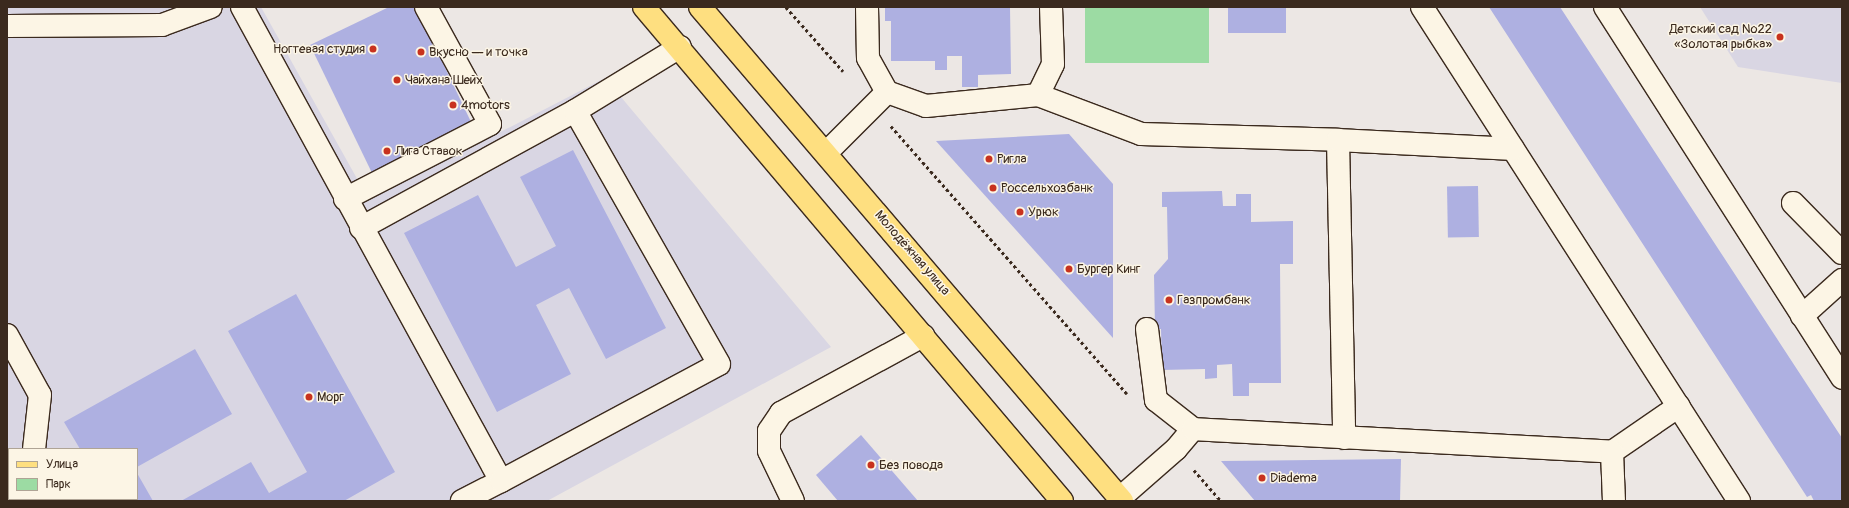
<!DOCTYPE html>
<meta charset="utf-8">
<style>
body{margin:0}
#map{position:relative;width:1849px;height:508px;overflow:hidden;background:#ece7e4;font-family:Pangolin,sans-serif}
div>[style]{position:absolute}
.built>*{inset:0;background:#d9d6e3}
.green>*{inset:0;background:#9cdba3;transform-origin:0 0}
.building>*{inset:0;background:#aeb0e1;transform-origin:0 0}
.path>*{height:2.5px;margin-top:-1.25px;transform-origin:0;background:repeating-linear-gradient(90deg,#3b2a1e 0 3px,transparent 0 6px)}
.roads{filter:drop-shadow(1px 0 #3b2a1e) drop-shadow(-1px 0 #3b2a1e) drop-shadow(0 1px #3b2a1e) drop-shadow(0 -1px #3b2a1e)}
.minor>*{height:22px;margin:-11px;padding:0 11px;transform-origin:11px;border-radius:11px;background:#fcf5e5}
.major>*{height:22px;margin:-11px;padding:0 11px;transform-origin:11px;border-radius:11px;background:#fedf80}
.dots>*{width:11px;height:11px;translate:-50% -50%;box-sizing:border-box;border:2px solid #fcf5e5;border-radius:50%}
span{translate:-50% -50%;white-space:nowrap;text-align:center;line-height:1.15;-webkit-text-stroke:3px #fcf5e5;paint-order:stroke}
.poi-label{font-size:13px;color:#3b2a1e}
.right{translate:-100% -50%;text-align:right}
.left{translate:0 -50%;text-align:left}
.street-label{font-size:13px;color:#3b2a1e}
.frame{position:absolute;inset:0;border:8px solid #3b2a1e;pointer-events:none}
.legend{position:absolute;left:8px;top:448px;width:130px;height:52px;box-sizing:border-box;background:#fcf5e5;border:1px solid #afa495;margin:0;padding:5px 7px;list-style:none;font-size:12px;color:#3b2a1e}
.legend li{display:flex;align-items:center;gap:8px;height:20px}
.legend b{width:20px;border:1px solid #afa495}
</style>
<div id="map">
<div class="built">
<div style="clip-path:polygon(evenodd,7px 7px,261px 7px,369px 200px,605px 78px,831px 347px,547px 501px,7px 501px,7px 7px,9px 449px,137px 449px,137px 499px,9px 499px,9px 449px)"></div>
<div style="clip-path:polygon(1700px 7px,1842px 7px,1842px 83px,1738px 67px)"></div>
</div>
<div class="green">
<div style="left:1085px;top:7px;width:124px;height:56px"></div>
</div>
<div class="building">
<div style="clip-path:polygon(389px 7px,416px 7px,472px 124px,372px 173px,310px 45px)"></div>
<div style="clip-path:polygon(885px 7px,1010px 7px,1011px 74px,978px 75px,978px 87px,962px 87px,962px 56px,947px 56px,947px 70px,935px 70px,935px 61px,891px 61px,891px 21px,885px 21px)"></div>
<div style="left:1228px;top:7px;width:58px;height:26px"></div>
<div style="clip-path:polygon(1489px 7px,1560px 7px,1842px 438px,1842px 501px,1814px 501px,1811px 495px,1807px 497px)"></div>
<div style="clip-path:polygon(1069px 134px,1113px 184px,1113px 338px,936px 141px)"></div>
<div style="clip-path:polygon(573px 150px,666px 328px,606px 359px,569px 288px,536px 305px,571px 374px,497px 412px,404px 233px,478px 195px,516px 267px,556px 246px,520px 177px)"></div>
<div style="left:1478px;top:186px;width:51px;height:31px;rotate:89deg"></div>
<div style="clip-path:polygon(1222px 191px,1223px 206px,1236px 206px,1236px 194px,1251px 194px,1251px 222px,1293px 221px,1293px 264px,1280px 264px,1281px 383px,1249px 383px,1249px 396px,1233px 396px,1232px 364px,1217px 365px,1217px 378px,1205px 379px,1205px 369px,1162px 370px,1161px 329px,1155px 329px,1154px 275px,1168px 259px,1167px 207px,1162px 207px,1162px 192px)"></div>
<div style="clip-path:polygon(296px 294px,395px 472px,344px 501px,181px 501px,251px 462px,269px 493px,307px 472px,228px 331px)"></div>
<div style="clip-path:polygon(195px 349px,232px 414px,137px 467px,137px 449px,80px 449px,64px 422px)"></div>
<div style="clip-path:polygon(861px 435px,918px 501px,838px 501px,816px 475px)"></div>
<div style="clip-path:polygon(1401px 459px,1400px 501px,1255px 501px,1221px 461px)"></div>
<div style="clip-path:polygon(137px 473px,153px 501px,109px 501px,137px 499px)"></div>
</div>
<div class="path">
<div style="left:786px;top:7px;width:86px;rotate:48.3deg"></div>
<div style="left:891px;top:126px;width:357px;rotate:48.6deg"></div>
<div style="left:1194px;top:470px;width:41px;rotate:48.9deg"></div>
</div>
<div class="roads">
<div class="minor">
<div style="left:242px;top:7px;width:540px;rotate:61.35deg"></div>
<div style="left:501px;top:481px;width:44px;rotate:152.9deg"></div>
<div style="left:867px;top:7px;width:51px;rotate:88.9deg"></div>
<div style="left:868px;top:58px;width:39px;rotate:61deg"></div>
<div style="left:887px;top:92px;width:41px;rotate:19.7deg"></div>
<div style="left:926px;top:106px;width:113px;rotate:-5.6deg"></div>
<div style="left:1038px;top:95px;width:34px;rotate:-64deg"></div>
<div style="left:1053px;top:64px;width:57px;rotate:-92deg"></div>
<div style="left:1422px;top:7px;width:587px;rotate:57.31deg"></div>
<div style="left:1605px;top:7px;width:440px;rotate:57.4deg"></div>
<div style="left:7px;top:26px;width:155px;rotate:-0.4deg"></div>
<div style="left:162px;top:25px;width:52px;rotate:-20.2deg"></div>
<div style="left:1038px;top:95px;width:110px;rotate:20.7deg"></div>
<div style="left:1141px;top:134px;width:197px;rotate:1.7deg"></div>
<div style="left:1338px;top:140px;width:298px;rotate:88.8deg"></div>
<div style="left:1338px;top:140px;width:175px;rotate:2.9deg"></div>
<div style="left:826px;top:153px;width:86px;rotate:-45deg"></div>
<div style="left:345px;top:199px;width:163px;rotate:-27.3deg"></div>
<div style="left:490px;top:124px;width:133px;rotate:-118.7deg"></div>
<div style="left:1793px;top:203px;width:70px;rotate:45.6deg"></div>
<div style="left:361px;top:228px;width:244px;rotate:-28.7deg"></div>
<div style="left:1802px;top:316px;width:54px;rotate:-42deg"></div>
<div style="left:1147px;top:329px;width:72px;rotate:82.8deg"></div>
<div style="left:1156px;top:400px;width:47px;rotate:38.1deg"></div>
<div style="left:7px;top:335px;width:68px;rotate:61.2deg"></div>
<div style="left:40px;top:395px;width:54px;rotate:96.3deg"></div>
<div style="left:1612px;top:452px;width:81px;rotate:-34.5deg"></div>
<div style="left:501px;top:481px;width:247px;rotate:-28.2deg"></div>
<div style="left:719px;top:364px;width:291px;rotate:-119.6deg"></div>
<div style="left:575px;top:111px;width:123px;rotate:-31.4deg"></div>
<div style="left:1120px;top:498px;width:74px;rotate:-41.2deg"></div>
<div style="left:1176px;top:449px;width:26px;rotate:-50deg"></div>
<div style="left:1193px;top:429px;width:420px;rotate:3.1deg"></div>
<div style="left:1612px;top:452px;width:49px;rotate:87.7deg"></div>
<div style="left:60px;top:499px;width:2px;rotate:63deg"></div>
<div style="left:793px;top:501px;width:55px;rotate:-115.6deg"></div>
<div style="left:769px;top:451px;width:20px;rotate:-90deg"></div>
<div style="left:769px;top:431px;width:22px;rotate:-56deg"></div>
<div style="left:781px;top:413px;width:162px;rotate:-28.5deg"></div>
</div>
<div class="major">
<div style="left:644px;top:7px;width:647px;rotate:49.76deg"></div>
<div style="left:700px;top:7px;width:650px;rotate:49.49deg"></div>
</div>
</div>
<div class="dots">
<div style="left:1780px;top:37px;background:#c8321e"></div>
<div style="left:373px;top:49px;background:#c8321e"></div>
<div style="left:421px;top:52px;background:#c8321e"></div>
<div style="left:397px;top:80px;background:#c8321e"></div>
<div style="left:453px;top:105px;background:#c8321e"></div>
<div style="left:387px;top:151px;background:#c8321e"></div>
<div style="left:989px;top:159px;background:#c8321e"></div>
<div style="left:993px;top:188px;background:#c8321e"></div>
<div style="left:1020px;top:212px;background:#c8321e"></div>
<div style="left:1069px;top:269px;background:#c8321e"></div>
<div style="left:1169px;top:300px;background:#c8321e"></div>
<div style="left:309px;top:397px;background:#c8321e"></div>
<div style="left:871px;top:465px;background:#c8321e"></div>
<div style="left:1262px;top:478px;background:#c8321e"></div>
</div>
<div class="poi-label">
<span class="right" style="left:1772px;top:37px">Детский сад №22<br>«Золотая рыбка»</span>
<span class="right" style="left:365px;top:49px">Ногтевая студия</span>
<span class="left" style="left:429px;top:52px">Вкусно — и точка</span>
<span class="left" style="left:405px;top:80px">Чайхана Шейх</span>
<span class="left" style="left:461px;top:105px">4motors</span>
<span class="left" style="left:395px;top:151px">Лига Ставок</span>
<span class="left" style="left:997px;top:159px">Ригла</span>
<span class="left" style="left:1001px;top:188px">Россельхозбанк</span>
<span class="left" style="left:1028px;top:212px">Урюк</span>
<span class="left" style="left:1077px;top:269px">Бургер Кинг</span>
<span class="left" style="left:1177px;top:300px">Газпромбанк</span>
<span class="left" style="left:317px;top:397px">Морг</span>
<span class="left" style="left:879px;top:465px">Без повода</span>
<span class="left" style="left:1270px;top:478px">Diadema</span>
</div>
<div class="street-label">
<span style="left:912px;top:253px;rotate:49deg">Молодёжная улица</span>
</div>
<div class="frame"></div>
<ul class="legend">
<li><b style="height:5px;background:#fedf80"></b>Улица</li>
<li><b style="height:11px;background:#9cdba3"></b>Парк</li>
</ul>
</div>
